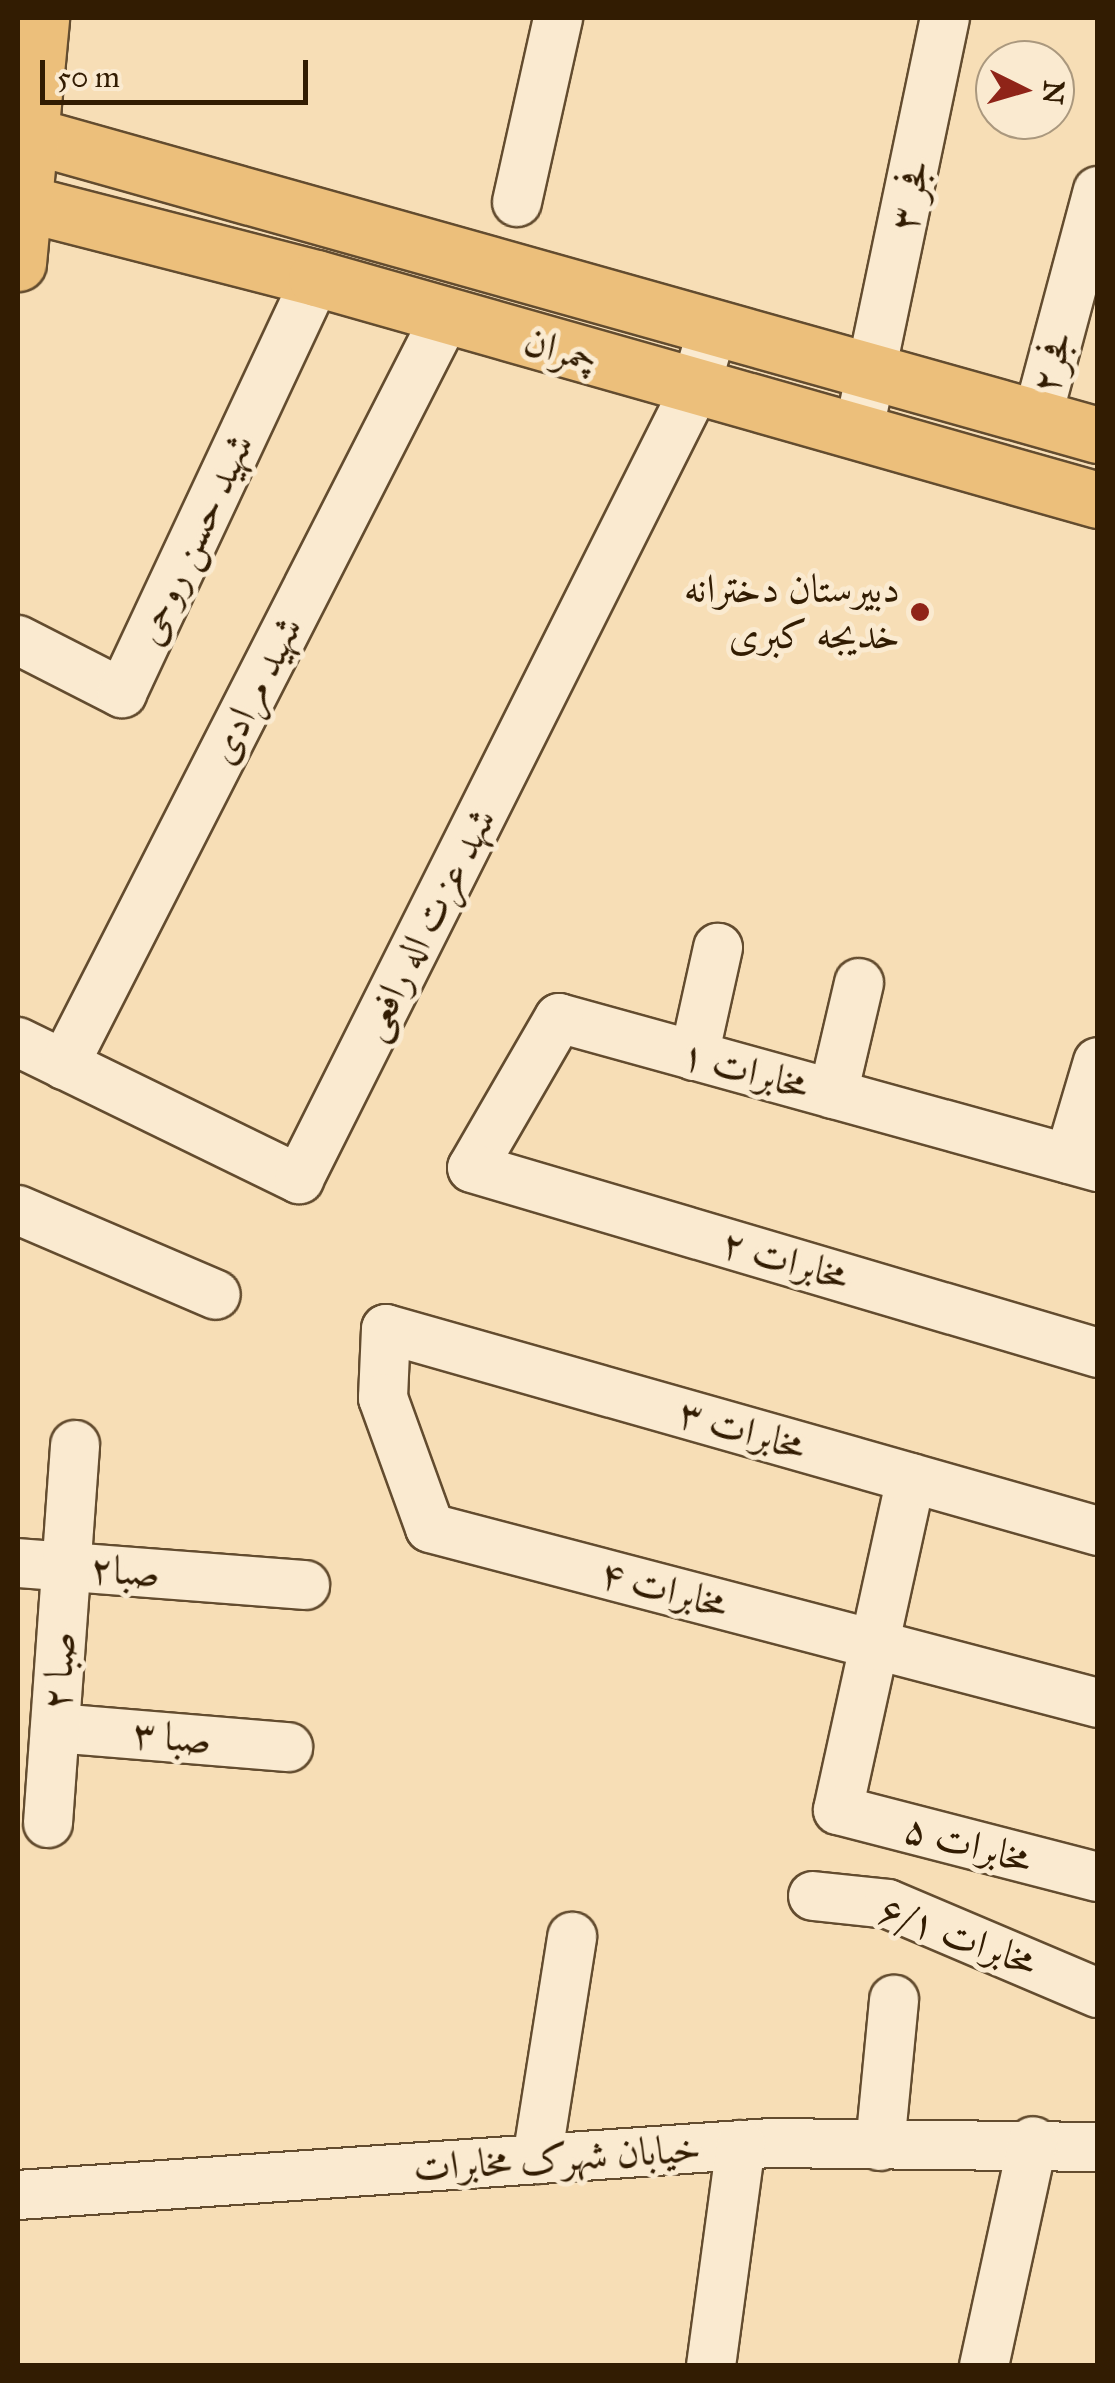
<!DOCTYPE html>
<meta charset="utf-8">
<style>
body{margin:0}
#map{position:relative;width:1115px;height:2383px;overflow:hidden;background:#f7deb6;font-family:"IM FELL Great Primer",Amiri,serif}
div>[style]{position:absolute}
.roads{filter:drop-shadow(2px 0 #634c2f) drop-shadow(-2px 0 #634c2f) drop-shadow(0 2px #634c2f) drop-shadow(0 -2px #634c2f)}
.minor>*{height:48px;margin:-24px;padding:0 24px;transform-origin:24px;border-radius:24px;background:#faead0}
.major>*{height:55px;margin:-27.5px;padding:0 27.5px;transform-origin:27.5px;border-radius:27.5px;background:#ecbf7b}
.dots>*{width:28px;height:28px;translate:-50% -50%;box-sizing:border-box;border:5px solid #faead0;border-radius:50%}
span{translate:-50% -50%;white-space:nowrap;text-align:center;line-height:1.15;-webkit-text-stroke:10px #faead0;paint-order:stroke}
.street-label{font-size:40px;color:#321c02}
.poi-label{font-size:40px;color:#321c02}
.right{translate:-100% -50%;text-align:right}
.frame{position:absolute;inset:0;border:20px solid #321c02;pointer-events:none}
.north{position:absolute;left:975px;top:40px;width:100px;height:100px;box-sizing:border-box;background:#faead0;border:2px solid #aa987e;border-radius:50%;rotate:95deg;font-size:28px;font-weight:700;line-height:40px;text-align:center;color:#321c02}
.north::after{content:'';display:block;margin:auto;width:35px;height:45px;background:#8f2418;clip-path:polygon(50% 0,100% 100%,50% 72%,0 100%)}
.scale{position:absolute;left:40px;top:60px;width:268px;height:45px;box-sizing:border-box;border:5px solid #321c02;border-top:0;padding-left:12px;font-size:30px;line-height:35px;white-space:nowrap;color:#321c02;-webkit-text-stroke:8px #faead0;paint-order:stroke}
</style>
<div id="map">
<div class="roads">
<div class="minor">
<div style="left:517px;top:202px;width:189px;rotate:-77.4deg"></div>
<div style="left:1037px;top:418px;width:235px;rotate:-75deg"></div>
<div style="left:858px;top:434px;width:425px;rotate:-78.2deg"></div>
<div style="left:18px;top:640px;width:117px;rotate:27deg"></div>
<div style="left:122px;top:693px;width:458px;rotate:-64.9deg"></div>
<div style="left:18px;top:1042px;width:313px;rotate:26deg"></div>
<div style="left:299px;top:1179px;width:884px;rotate:-63.38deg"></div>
<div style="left:695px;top:389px;width:65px;rotate:-73.8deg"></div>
<div style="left:694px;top:1056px;width:111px;rotate:-77.5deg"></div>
<div style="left:64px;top:1065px;width:841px;rotate:-62.98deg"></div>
<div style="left:833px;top:1094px;width:114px;rotate:-76.8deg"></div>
<div style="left:1069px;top:1159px;width:101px;rotate:-73.4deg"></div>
<div style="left:1098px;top:1167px;width:559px;rotate:-164.55deg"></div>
<div style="left:559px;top:1018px;width:173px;rotate:120.1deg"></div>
<div style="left:472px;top:1168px;width:653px;rotate:16.46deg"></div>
<div style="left:18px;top:1210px;width:215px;rotate:23.2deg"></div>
<div style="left:911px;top:1478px;width:340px;rotate:102.4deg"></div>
<div style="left:838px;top:1810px;width:268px;rotate:14.5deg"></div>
<div style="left:1098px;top:1531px;width:740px;rotate:-164.16deg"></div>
<div style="left:386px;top:1329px;width:69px;rotate:92.5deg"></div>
<div style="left:383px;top:1398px;width:138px;rotate:70.1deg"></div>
<div style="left:430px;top:1528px;width:691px;rotate:14.68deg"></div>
<div style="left:18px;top:1563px;width:288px;rotate:4.4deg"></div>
<div style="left:55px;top:1728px;width:234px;rotate:4.7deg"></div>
<div style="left:48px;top:1823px;width:379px;rotate:-85.9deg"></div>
<div style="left:813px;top:1896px;width:75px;rotate:6.1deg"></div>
<div style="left:888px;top:1904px;width:228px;rotate:23deg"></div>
<div style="left:880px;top:2146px;width:147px;rotate:-84.5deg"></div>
<div style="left:537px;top:2159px;width:225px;rotate:-81deg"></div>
<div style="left:18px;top:2195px;width:755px;rotate:-3.95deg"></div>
<div style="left:771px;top:2143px;width:327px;rotate:0.7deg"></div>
<div style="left:711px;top:2366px;width:223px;rotate:-82.3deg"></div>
<div style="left:984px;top:2366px;width:230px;rotate:-77.7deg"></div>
</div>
<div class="major">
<div style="left:30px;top:135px;width:1109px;rotate:15.69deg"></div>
<div style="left:24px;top:203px;width:301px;rotate:14.4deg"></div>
<div style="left:316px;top:278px;width:813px;rotate:15.85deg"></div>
<div style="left:18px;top:263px;width:246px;rotate:-84.6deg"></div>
</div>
</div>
<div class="dots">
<div style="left:920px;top:612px;background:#8f2418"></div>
</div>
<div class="street-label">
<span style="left:910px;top:195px;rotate:-79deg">فجر ۳</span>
<span style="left:561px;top:350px;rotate:16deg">چمران</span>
<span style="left:1052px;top:362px;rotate:-75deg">فجر۲</span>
<span style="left:194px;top:539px;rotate:-65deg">شهید حسن روحی</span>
<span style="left:255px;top:690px;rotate:-63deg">شهید مرادی</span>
<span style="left:427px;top:924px;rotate:-63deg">شهد عزت اله رافعی</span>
<span style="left:745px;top:1070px;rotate:15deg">مخابرات ۱</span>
<span style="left:785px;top:1260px;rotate:16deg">مخابرات ۲</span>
<span style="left:742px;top:1430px;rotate:16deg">مخابرات ۳</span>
<span style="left:125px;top:1571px;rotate:4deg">صبا۲</span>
<span style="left:664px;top:1589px;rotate:15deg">مخابرات ۴</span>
<span style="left:59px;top:1671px;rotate:-86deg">صبا ۲</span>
<span style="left:172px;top:1737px;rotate:5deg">صبا ۳</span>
<span style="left:968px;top:1844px;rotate:15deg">مخابرات ۵</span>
<span style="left:958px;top:1936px;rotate:20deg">مخابرات ۶/۱</span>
<span style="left:557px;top:2158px;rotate:-4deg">خیابان شهرک مخابرات</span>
</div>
<div class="poi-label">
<span class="right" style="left:900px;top:612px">دبیرستان دخترانه<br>خدیجه کبری</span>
</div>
<div class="frame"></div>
<div class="north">N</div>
<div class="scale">50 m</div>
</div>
